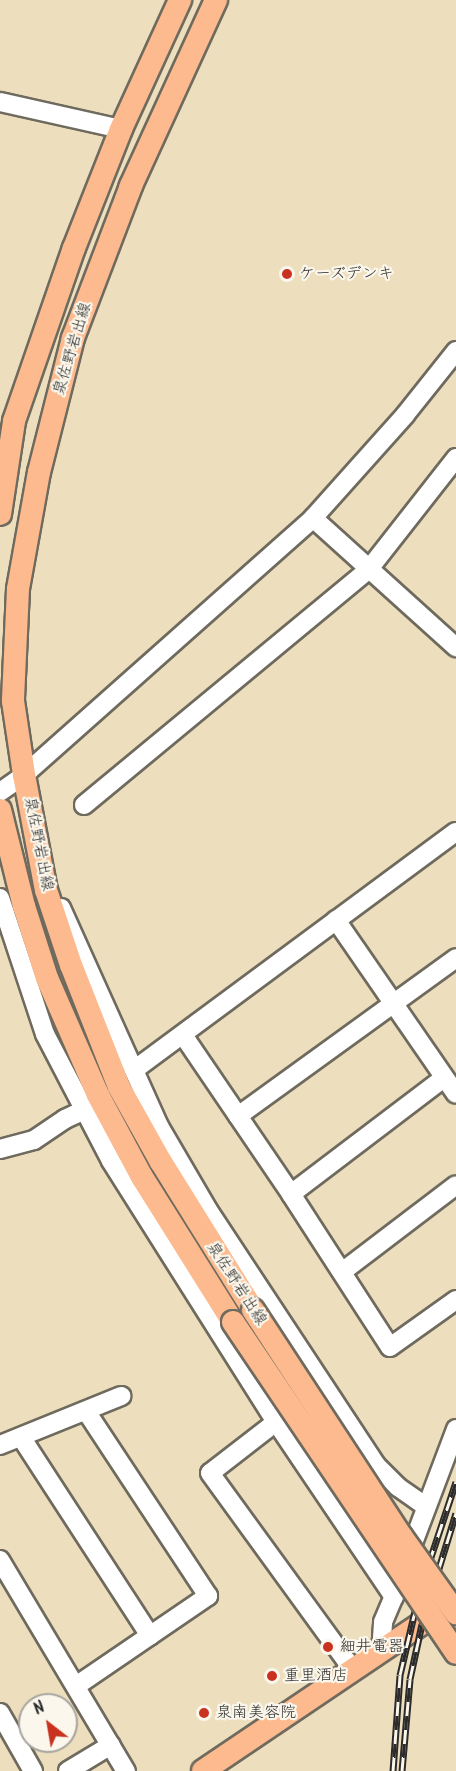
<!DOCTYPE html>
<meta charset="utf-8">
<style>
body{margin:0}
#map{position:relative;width:456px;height:1771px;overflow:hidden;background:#eddfbd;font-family:Kalam,"Klee One",sans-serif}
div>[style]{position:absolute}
.roads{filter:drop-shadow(2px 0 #6f6a5e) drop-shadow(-2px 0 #6f6a5e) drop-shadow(0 2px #6f6a5e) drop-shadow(0 -2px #6f6a5e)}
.minor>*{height:18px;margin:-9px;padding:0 9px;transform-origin:9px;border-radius:9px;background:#fff}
.major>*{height:22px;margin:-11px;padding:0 11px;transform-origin:11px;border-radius:11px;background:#fcba8e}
.rail>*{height:7px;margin-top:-3.5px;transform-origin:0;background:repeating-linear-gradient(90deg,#fbf7ec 0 14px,#2b2b2b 0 28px);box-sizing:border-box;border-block:2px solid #2b2b2b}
.bridges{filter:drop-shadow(2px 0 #6f6a5e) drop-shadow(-2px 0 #6f6a5e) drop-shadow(0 2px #6f6a5e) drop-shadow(0 -2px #6f6a5e)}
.major-bridge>*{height:22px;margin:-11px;padding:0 11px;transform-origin:11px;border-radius:11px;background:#fcba8e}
.dots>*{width:16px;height:16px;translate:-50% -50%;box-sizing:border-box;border:3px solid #fbf7ec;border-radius:50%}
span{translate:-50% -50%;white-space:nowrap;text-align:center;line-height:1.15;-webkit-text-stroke:4.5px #fbf7ec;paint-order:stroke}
.poi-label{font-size:16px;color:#2b2b2b}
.left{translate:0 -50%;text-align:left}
.street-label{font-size:16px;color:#2b2b2b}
.north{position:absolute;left:18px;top:1693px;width:60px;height:60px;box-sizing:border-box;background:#fbf7ec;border:2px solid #a8a59f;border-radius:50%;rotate:329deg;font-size:16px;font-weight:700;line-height:24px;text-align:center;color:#2b2b2b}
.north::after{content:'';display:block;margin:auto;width:21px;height:27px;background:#c8321e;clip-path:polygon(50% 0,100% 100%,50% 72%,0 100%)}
</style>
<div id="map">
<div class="roads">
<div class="minor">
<div style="left:0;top:102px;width:124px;rotate:12.6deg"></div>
<div style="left:313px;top:518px;width:193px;rotate:42.1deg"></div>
<div style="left:0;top:792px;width:29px;rotate:-35deg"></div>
<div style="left:24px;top:775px;width:387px;rotate:-41.6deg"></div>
<div style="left:313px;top:518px;width:138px;rotate:-48.2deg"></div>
<div style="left:405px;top:415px;width:82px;rotate:-51.4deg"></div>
<div style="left:84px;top:805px;width:370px;rotate:-39.6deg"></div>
<div style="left:369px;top:569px;width:141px;rotate:-51.9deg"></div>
<div style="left:0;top:898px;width:143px;rotate:71.7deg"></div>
<div style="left:45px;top:1034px;width:143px;rotate:62.5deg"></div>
<div style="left:111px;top:1161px;width:309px;rotate:57.7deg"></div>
<div style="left:276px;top:1422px;width:211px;rotate:56deg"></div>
<div style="left:61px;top:908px;width:239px;rotate:65.8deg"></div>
<div style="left:159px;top:1126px;width:97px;rotate:59.7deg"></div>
<div style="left:208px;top:1210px;width:305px;rotate:56.6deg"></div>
<div style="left:376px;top:1465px;width:31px;rotate:45deg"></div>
<div style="left:398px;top:1487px;width:33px;rotate:35deg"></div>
<div style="left:336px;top:920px;width:211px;rotate:55.4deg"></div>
<div style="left:183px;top:1035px;width:192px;rotate:55.8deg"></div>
<div style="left:291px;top:1194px;width:182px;rotate:57.1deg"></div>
<div style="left:390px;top:1347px;width:81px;rotate:-35.5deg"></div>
<div style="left:134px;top:1070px;width:400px;rotate:-36.5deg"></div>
<div style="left:238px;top:1116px;width:269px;rotate:-35.9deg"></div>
<div style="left:0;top:1149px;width:35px;rotate:-15deg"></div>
<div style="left:34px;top:1140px;width:37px;rotate:-34deg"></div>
<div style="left:65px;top:1119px;width:19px;rotate:-25deg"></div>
<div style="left:291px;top:1194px;width:192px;rotate:-37.2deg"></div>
<div style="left:342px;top:1272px;width:143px;rotate:-37.3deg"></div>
<div style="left:276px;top:1422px;width:83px;rotate:142.3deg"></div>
<div style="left:210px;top:1473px;width:243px;rotate:54deg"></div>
<div style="left:21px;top:1437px;width:237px;rotate:57deg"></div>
<div style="left:0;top:1445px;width:131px;rotate:-22deg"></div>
<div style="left:407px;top:1559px;width:139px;rotate:-69.3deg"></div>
<div style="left:0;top:1560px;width:246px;rotate:59.2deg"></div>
<div style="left:381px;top:1652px;width:30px;rotate:-86deg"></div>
<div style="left:383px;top:1622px;width:39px;rotate:-67deg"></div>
<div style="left:76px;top:1686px;width:160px;rotate:-34.3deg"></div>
<div style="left:208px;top:1596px;width:222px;rotate:-123.4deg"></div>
<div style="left:0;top:1713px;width:67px;rotate:60.4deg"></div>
<div style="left:68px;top:1771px;width:50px;rotate:-31.2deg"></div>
</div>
<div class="major">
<div style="left:216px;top:0;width:205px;rotate:114.6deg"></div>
<div style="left:131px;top:186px;width:163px;rotate:110.9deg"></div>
<div style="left:73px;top:338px;width:138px;rotate:104.2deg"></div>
<div style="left:39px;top:472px;width:119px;rotate:100.2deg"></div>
<div style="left:18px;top:589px;width:112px;rotate:92.6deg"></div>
<div style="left:13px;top:701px;width:75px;rotate:81.5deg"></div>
<div style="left:24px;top:775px;width:117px;rotate:79.2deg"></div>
<div style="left:46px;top:890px;width:79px;rotate:71.6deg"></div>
<div style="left:71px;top:965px;width:131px;rotate:68.5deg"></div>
<div style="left:119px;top:1087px;width:86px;rotate:60.8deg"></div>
<div style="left:161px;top:1162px;width:174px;rotate:58.1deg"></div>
<div style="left:0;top:514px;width:94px;rotate:-81.4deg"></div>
<div style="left:14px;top:421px;width:183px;rotate:-70.9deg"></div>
<div style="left:74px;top:248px;width:128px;rotate:-68.4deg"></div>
<div style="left:121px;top:129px;width:142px;rotate:-65.4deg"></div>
<div style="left:0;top:810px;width:99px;rotate:76deg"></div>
<div style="left:24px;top:906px;width:76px;rotate:72.3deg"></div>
<div style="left:47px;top:978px;width:128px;rotate:66.4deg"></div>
<div style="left:98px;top:1095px;width:93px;rotate:61.8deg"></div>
<div style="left:142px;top:1177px;width:171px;rotate:57.9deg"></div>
<div style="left:203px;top:1771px;width:295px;rotate:-34deg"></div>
</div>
</div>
<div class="rail">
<div style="left:393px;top:1771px;width:96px;rotate:-85.8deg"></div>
<div style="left:400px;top:1675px;width:87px;rotate:-76.8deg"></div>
<div style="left:420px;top:1590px;width:114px;rotate:-71.6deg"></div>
<div style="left:402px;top:1771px;width:92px;rotate:-85deg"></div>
<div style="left:410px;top:1679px;width:56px;rotate:-77.7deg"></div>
<div style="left:422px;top:1624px;width:116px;rotate:-73deg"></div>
</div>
<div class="bridges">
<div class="major-bridge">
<div style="left:253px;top:1310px;width:270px;rotate:56.8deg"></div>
<div style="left:401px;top:1536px;width:95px;rotate:54.5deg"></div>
<div style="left:233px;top:1322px;width:399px;rotate:56deg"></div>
</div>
</div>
<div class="dots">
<div style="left:287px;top:274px;background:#c8321e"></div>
<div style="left:328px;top:1647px;background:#c8321e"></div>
<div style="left:272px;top:1676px;background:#c8321e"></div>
<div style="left:204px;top:1713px;background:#c8321e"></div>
</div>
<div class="poi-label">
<span class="left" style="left:299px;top:274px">ケーズデンキ</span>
<span class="left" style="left:340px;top:1647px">細井電器</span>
<span class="left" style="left:284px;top:1676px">重里酒店</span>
<span class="left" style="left:216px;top:1713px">泉南美容院</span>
</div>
<div class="street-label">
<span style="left:73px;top:349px;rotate:-73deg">泉佐野岩出線</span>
<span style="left:38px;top:844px;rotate:79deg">泉佐野岩出線</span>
<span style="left:236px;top:1284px;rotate:57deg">泉佐野岩出線</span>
</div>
<div class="north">N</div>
</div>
